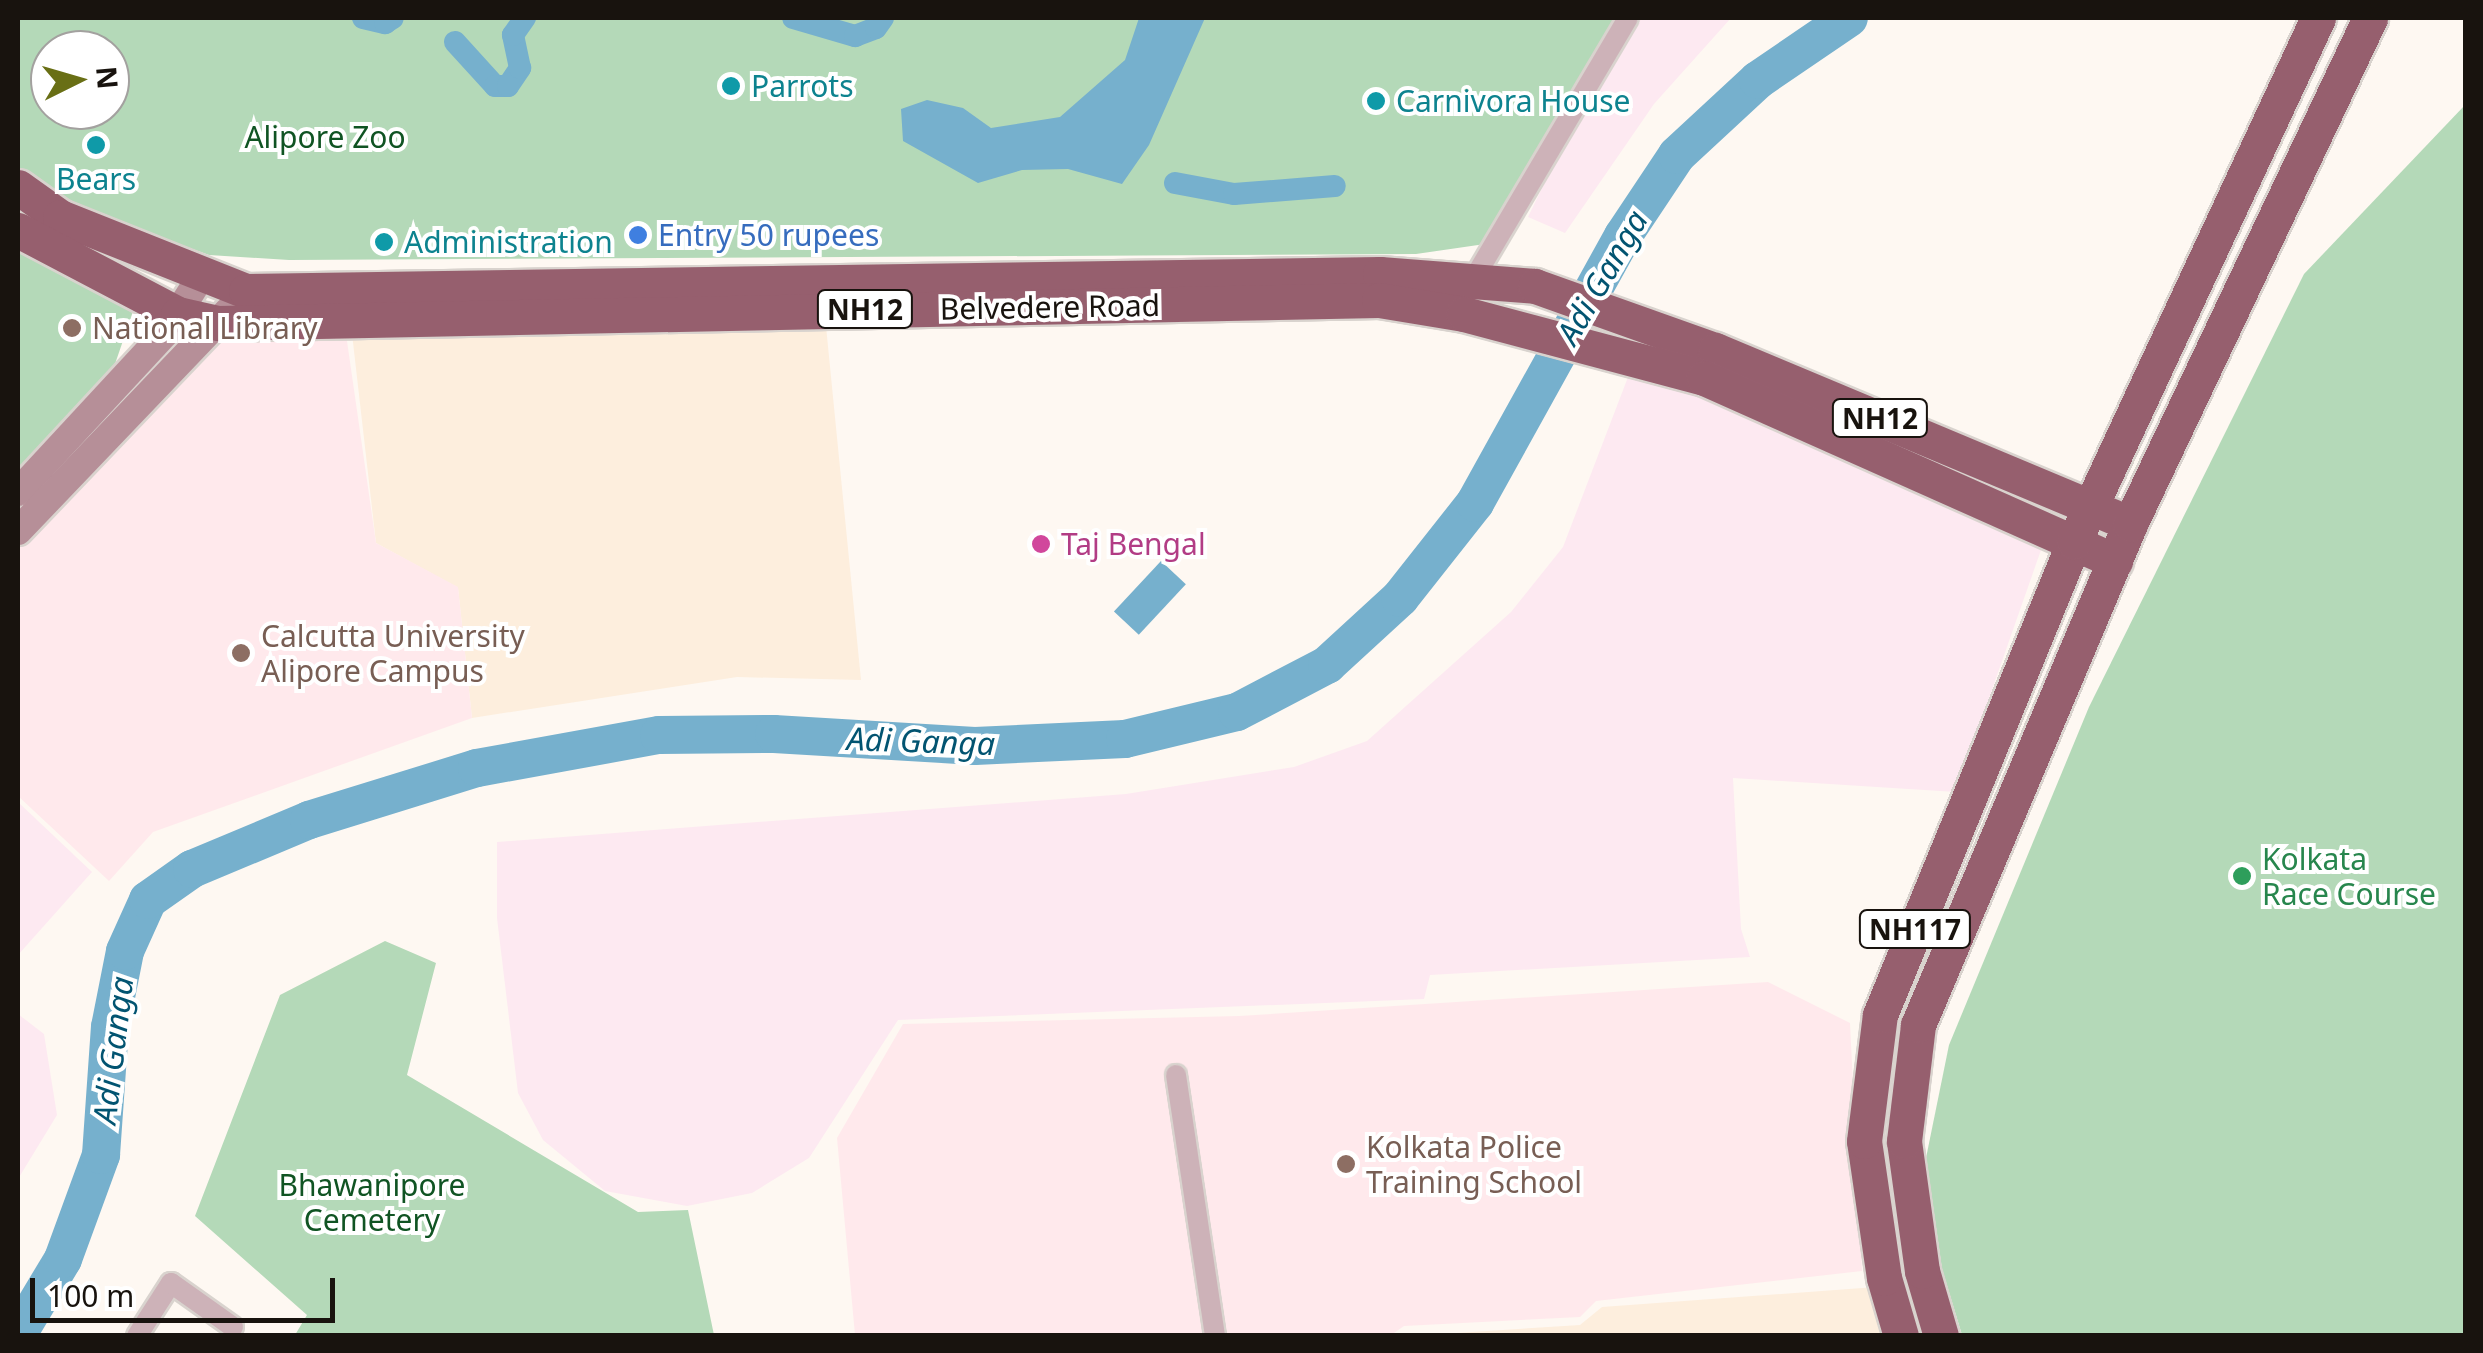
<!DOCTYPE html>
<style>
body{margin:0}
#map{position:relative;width:2483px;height:1353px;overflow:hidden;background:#fef8f2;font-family:"Noto Sans",sans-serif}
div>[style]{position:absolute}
.built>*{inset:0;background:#fdeedd}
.industrial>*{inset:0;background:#fde9f1}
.education>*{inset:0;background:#ffe9ec}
.green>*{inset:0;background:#b4d9b8}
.water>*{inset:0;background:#76b0cd;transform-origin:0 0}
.canal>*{height:22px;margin:-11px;padding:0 11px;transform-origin:11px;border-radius:11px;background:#76b0cd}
.river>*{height:38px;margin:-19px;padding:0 19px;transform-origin:19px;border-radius:19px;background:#76b0cd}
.roads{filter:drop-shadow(2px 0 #d9d3ce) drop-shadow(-2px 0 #d9d3ce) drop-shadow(0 2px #d9d3ce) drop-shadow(0 -2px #d9d3ce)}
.street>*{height:20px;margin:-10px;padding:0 10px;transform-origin:10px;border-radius:10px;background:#cdb2b8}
.secondary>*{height:28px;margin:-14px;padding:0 14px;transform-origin:14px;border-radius:14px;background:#b68f98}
.highway>*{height:35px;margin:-17.5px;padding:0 17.5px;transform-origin:17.5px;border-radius:17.5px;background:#965f6e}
.dots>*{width:28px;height:28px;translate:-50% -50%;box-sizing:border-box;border:5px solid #fff;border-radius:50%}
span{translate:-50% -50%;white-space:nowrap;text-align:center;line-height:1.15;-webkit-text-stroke:8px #fff;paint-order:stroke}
.shield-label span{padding:2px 8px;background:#fff;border:2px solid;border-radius:8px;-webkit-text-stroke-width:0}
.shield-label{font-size:28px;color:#18130e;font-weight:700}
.culture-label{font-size:30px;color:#0d838f}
.left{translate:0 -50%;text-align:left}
.park-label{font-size:30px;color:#105423}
.shop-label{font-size:30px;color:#366cbe}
.street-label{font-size:30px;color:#18130e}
.education-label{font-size:30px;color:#785e54}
.hotel-label{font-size:30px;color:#b23c85}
.leisure-label{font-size:30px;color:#27864d}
.water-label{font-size:32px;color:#025471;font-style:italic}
.frame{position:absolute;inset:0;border:20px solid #18130e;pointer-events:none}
.north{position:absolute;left:30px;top:30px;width:100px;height:100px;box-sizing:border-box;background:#fff;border:2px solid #a3a19f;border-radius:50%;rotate:85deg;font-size:28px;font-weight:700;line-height:40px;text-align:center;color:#18130e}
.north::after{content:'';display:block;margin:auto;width:35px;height:45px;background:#696f15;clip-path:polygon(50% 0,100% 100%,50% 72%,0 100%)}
.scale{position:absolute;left:30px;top:1278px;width:305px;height:45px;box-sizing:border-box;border:5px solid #18130e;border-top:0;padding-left:12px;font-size:30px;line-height:35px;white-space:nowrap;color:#18130e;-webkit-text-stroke:8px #fff;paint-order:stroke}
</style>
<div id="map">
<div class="built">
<div style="clip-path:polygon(825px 316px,861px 680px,737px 677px,472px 718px,458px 588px,376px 543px,351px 325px)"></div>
<div style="clip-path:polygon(1876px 1287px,1891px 1336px,1410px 1336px,1580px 1325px,1602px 1307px)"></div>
</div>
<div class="industrial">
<div style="clip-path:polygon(1636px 18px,1731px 18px,1654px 104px,1565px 233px,1528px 217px,1576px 118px)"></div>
<div style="clip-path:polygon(1633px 364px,1830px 442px,2041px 550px,1956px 792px,1733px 778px,1741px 929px,1750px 957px,1430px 975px,1424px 999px,898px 1020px,809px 1158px,752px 1193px,687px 1206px,605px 1191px,543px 1140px,518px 1093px,497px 918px,497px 842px,1126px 794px,1294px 767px,1367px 741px,1511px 612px,1563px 547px)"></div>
<div style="clip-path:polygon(18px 802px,92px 872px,18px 955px)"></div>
<div style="clip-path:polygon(18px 1014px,44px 1034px,57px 1115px,18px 1179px)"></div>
</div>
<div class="education">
<div style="clip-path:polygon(200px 315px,345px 327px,376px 543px,458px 587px,472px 718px,153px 832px,109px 881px,18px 796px,18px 514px)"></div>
<div style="clip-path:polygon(1768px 982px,1850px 1023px,1862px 1271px,1596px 1301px,1580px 1317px,1404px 1326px,1391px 1335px,855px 1335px,837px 1138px,903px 1024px,1239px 1016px)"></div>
</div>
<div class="green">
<div style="clip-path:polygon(evenodd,18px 18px,1615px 18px,1485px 244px,1416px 254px,289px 260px,209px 255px,48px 197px,18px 171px,18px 18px,50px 50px,110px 50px,110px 110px,50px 110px,50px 50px)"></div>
<div style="clip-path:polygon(2465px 105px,2465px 1335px,1962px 1335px,1942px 1269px,1926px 1158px,1949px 1045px,2089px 707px,2304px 274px)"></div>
<div style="clip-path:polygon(18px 217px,140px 291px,115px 364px,18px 478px)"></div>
<div style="clip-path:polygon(385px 941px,436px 963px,407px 1075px,638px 1212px,688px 1210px,714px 1335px,295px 1335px,307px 1315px,195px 1216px,280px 995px)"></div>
</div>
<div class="water">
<div style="clip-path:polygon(1139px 18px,1205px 18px,1149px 145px,1122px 184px,1068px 169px,1022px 170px,978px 183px,903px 141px,901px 109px,927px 100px,963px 108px,991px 128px,1060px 117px,1125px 60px)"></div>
<div style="left:1161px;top:561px;width:34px;height:69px;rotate:43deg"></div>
</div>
<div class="canal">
<div style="left:363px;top:18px;width:23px;rotate:13deg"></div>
<div style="left:385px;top:23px;width:9px;rotate:-32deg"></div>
<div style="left:793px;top:18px;width:65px;rotate:16.2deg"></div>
<div style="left:855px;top:36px;width:22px;rotate:-21deg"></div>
<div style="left:876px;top:28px;width:12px;rotate:-55deg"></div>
<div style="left:455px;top:42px;width:59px;rotate:47.7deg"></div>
<div style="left:495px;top:86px;width:13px"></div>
<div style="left:508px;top:86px;width:22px;rotate:-56deg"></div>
<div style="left:520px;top:68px;width:34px;rotate:-102deg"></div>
<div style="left:513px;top:35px;width:21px;rotate:-55deg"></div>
<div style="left:1175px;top:183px;width:60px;rotate:10.6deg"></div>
<div style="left:1234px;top:194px;width:101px;rotate:-4.5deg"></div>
</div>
<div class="river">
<div style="left:18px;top:1334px;width:87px;rotate:-59deg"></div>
<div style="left:63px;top:1259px;width:111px;rotate:-69.9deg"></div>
<div style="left:101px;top:1155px;width:128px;rotate:-86deg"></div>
<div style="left:110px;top:1027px;width:77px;rotate:-78.8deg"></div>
<div style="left:125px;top:951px;width:56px;rotate:-65.7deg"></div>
<div style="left:148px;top:900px;width:54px;rotate:-35.2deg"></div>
<div style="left:192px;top:869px;width:127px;rotate:-22.7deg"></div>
<div style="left:309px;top:820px;width:176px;rotate:-17.2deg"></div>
<div style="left:477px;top:768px;width:185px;rotate:-10.3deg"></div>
<div style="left:659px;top:735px;width:115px;rotate:-0.5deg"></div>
<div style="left:774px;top:734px;width:201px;rotate:3.4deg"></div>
<div style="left:975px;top:746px;width:150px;rotate:-2.7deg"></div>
<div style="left:1125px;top:739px;width:115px;rotate:-13.6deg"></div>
<div style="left:1237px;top:712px;width:102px;rotate:-27.6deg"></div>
<div style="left:1327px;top:665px;width:99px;rotate:-42.5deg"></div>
<div style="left:1400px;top:598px;width:121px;rotate:-51.7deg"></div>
<div style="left:1475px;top:503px;width:305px;rotate:-61deg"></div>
<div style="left:1623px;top:236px;width:97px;rotate:-56.3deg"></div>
<div style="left:1677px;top:155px;width:110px;rotate:-42.8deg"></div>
<div style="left:1758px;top:80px;width:110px;rotate:-34.3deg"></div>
</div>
<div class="roads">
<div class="street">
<div style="left:1473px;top:280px;width:304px;rotate:-59.4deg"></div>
<div style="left:1176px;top:1075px;width:264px;rotate:81.5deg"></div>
<div style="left:137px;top:1336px;width:63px;rotate:-57.3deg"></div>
<div style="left:171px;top:1283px;width:76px;rotate:35.4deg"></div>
</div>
<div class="secondary">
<div style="left:18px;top:492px;width:217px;rotate:-47.2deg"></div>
<div style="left:165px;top:333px;width:65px;rotate:-57.5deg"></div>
<div style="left:18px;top:531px;width:304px;rotate:-46.3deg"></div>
</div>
<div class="highway">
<div style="left:18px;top:187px;width:52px;rotate:35.5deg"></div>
<div style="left:60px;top:217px;width:200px;rotate:21.7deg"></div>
<div style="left:246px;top:291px;width:1134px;rotate:-0.86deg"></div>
<div style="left:1380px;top:274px;width:155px;rotate:4.4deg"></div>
<div style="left:1535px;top:286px;width:191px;rotate:19.6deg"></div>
<div style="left:1715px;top:350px;width:450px;rotate:22.7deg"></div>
<div style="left:18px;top:230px;width:181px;rotate:27.7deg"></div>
<div style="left:178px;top:314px;width:41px;rotate:12.7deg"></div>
<div style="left:218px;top:323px;width:1161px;rotate:-1.13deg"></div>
<div style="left:1379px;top:300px;width:86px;rotate:9.4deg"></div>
<div style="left:1464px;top:314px;width:248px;rotate:14.9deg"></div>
<div style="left:1704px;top:378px;width:450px;rotate:24deg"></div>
<div style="left:1901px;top:1336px;width:60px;rotate:-106.3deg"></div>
<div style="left:1884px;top:1278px;width:138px;rotate:-98.3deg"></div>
<div style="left:1864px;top:1141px;width:127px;rotate:-82.8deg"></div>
<div style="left:1880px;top:1015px;width:511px;rotate:-67.7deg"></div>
<div style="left:2074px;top:542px;width:578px;rotate:-65.03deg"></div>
<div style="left:1941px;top:1336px;width:68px;rotate:-106.3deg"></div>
<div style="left:1922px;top:1271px;width:131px;rotate:-97.9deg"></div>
<div style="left:1904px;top:1141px;width:117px;rotate:-83.1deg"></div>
<div style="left:1918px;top:1025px;width:544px;rotate:-67.06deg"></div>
<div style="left:2130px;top:524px;width:560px;rotate:-64.62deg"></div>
</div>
</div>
<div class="dots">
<div style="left:731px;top:86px;background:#0f9aa8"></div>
<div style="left:1376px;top:101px;background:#0f9aa8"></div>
<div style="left:96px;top:145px;background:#0f9aa8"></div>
<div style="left:638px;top:235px;background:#3f7fe0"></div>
<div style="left:384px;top:242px;background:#0f9aa8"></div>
<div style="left:72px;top:328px;background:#8d6e63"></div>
<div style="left:1041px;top:544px;background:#d1479c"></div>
<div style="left:241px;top:653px;background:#8d6e63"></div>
<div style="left:2242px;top:876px;background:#2e9e5b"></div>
<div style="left:1346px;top:1164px;background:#8d6e63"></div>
</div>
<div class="shield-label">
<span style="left:865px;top:309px">NH12</span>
<span style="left:1880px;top:418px">NH12</span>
<span style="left:1915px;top:929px">NH117</span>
</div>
<div class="culture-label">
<span class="left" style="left:751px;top:86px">Parrots</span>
<span class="left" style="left:1396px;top:101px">Carnivora House</span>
<span style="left:96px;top:179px">Bears</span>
<span class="left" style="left:404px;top:242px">Administration</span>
</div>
<div class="park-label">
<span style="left:325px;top:137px">Alipore Zoo</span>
<span style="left:372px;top:1202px">Bhawanipore<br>Cemetery</span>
</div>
<div class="shop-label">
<span class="left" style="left:658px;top:235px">Entry 50 rupees</span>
</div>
<div class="street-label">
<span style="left:1050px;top:307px;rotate:-1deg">Belvedere Road</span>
</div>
<div class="education-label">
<span class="left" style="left:92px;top:328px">National Library</span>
<span class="left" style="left:261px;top:653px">Calcutta University<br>Alipore Campus</span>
<span class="left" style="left:1366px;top:1164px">Kolkata Police<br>Training School</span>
</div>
<div class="hotel-label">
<span class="left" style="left:1061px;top:544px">Taj Bengal</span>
</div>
<div class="leisure-label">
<span class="left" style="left:2262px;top:876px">Kolkata<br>Race Course</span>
</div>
<div class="water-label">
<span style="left:1602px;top:277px;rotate:-60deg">Adi Ganga</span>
<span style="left:921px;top:741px;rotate:2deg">Adi Ganga</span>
<span style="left:113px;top:1050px;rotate:-83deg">Adi Ganga</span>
</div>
<div class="frame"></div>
<div class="north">N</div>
<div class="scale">100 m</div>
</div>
